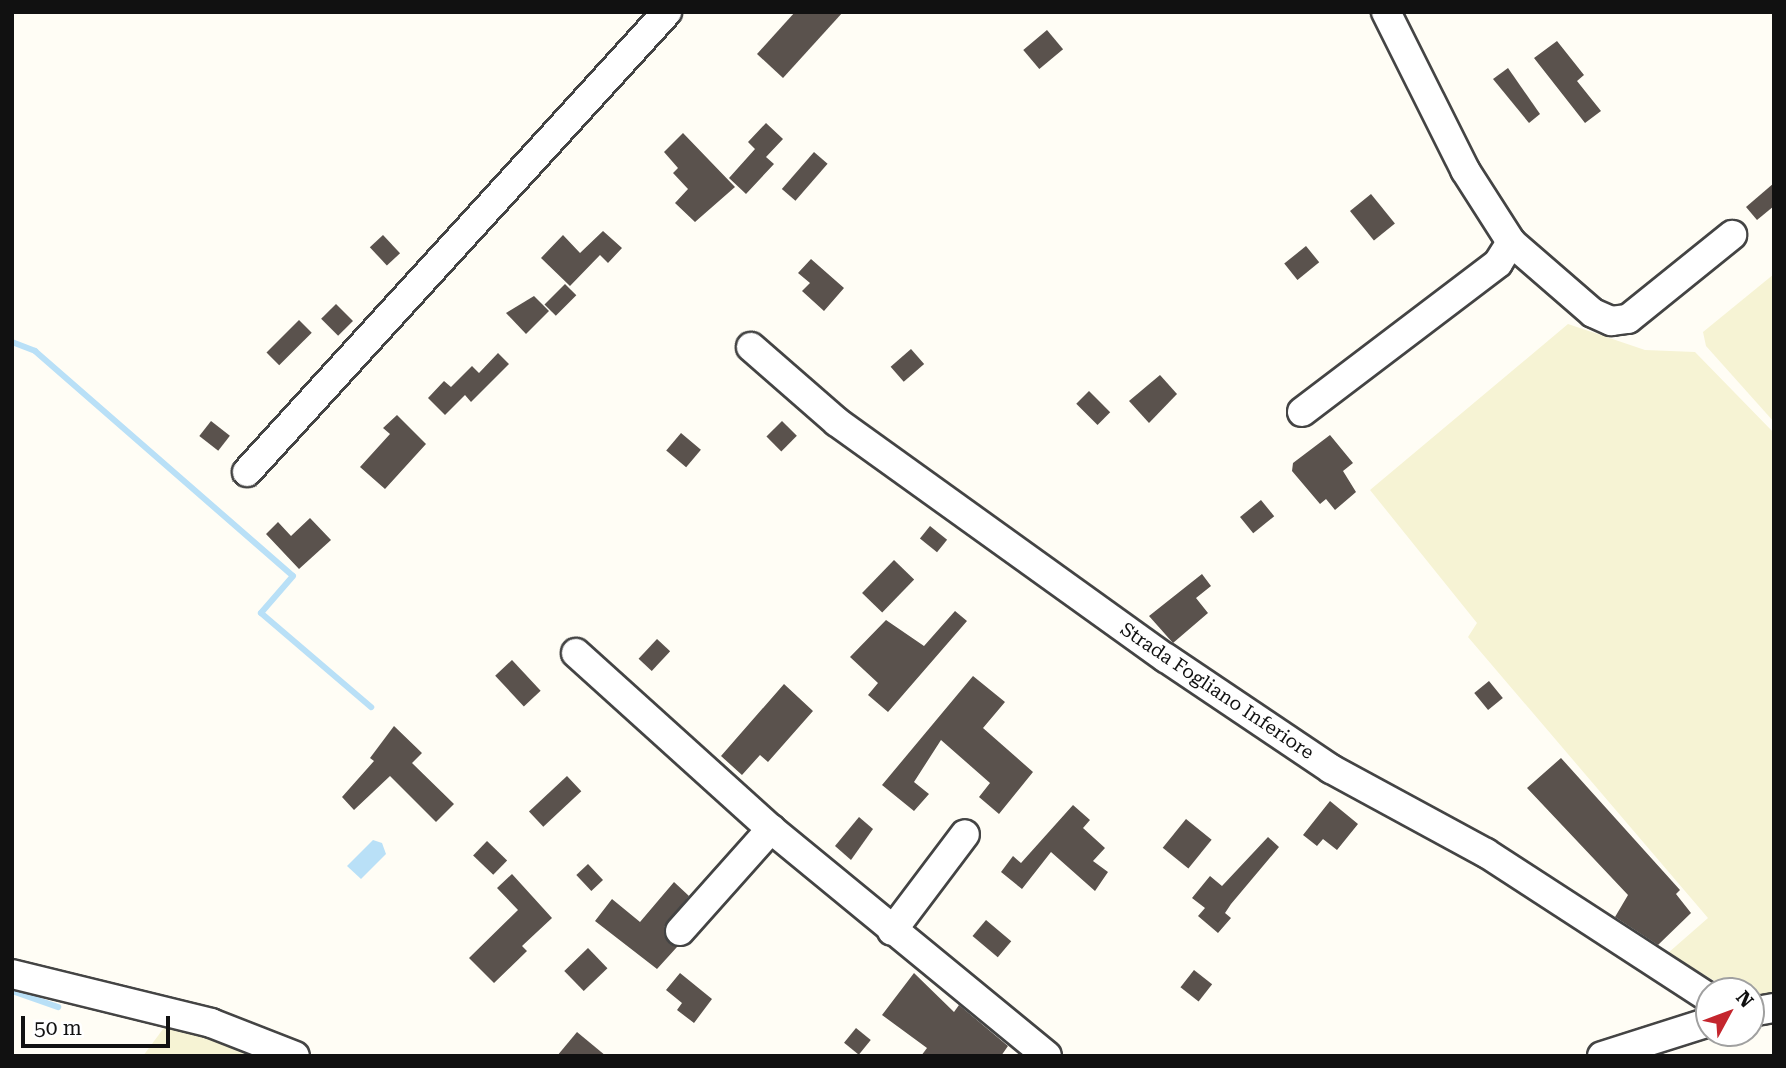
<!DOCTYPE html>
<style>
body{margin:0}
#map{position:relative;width:1786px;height:1068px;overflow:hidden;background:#fffdf5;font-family:"Roboto Serif",serif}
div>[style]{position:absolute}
.farmland>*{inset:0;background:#f6f3d4}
.water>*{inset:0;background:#b9e0f7}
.stream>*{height:6px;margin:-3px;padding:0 3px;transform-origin:3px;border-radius:3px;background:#b9e0f7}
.building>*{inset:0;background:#5a524d;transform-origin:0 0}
.roads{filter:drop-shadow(2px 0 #444) drop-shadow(-2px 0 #444) drop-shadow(0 2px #444) drop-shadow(0 -2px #444)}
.minor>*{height:28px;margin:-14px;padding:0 14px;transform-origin:14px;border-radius:14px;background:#fff}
span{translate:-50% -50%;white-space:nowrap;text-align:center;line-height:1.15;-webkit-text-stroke:7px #fff;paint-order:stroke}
.street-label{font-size:19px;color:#111}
.frame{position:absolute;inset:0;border:14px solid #111;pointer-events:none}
.north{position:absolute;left:1695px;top:977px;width:70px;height:70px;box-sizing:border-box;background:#fff;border:2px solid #a0a0a0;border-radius:50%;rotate:49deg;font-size:19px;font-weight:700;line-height:28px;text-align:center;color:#111}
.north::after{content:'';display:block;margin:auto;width:24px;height:32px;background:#c4262e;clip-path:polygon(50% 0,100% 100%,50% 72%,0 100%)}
.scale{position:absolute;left:21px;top:1016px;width:149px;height:32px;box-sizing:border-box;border:4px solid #111;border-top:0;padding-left:9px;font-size:21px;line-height:24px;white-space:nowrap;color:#111;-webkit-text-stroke:5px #fff;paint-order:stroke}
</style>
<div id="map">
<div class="farmland">
<div style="clip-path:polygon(1774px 274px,1774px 422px,1706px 346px,1703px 332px)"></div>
<div style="clip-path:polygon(1568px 324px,1645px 350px,1695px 352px,1774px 433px,1774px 996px,1730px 990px,1668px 953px,1708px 918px,1468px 637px,1477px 623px,1370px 490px)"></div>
<div style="clip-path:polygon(169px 1021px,274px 1056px,143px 1056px)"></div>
</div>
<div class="water">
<div style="clip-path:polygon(373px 840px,382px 843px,386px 854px,361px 879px,347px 866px)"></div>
</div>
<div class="stream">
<div style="left:12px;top:342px;width:25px;rotate:21deg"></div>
<div style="left:35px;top:351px;width:342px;rotate:41.1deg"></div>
<div style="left:293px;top:576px;width:49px;rotate:130.9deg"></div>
<div style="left:261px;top:613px;width:145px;rotate:40.5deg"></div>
<div style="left:12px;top:991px;width:49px;rotate:19.2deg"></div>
</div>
<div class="building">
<div style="clip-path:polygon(795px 12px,843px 12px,783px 78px,757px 54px)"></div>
<div style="left:1047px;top:30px;width:25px;height:31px;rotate:50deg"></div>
<div style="clip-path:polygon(1557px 41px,1584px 75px,1577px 81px,1601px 111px,1585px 123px,1534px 58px)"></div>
<div style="clip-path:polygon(1508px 68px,1540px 114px,1529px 123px,1493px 79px)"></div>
<div style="clip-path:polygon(766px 123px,783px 139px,766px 157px,774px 164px,746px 194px,729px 178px,755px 149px,748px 142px)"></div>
<div style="clip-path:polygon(683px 133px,735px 187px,695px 222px,675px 203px,688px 189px,673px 173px,678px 168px,664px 152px)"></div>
<div style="left:814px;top:152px;width:18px;height:49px;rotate:41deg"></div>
<div style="clip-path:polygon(1774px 183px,1774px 206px,1757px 220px,1746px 207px)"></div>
<div style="left:1371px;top:194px;width:38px;height:27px;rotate:51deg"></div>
<div style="clip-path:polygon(603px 231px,622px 248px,608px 263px,600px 255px,570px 286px,541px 258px,563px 235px,580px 253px)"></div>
<div style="left:383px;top:235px;width:25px;height:18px;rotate:47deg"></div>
<div style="left:1306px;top:246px;width:21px;height:28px;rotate:51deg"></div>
<div style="clip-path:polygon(811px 259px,844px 288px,824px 311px,802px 291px,810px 283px,798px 273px)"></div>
<div style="left:565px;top:284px;width:16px;height:29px;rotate:45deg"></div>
<div style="clip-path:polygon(534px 296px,549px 311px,526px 334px,506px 313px)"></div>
<div style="left:336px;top:304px;width:24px;height:21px;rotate:45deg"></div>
<div style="left:299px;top:320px;width:18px;height:46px;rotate:45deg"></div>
<div style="left:911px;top:349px;width:20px;height:27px;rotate:49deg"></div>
<div style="clip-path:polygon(498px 353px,509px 364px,471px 402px,465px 395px,445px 415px,428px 398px,444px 381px,451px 387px,472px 366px,479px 373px)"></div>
<div style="clip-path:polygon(1160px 375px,1177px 394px,1149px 423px,1129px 401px)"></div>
<div style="left:1089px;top:391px;width:30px;height:18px;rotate:45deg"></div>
<div style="clip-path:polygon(397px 415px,426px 444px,385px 489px,360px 467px,390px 434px,383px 428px)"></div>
<div style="left:211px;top:421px;width:24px;height:19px;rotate:38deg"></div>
<div style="left:782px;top:421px;width:21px;height:22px;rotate:45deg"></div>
<div style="left:681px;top:433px;width:26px;height:23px;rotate:40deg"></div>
<div style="clip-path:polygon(1330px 435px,1353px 463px,1343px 471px,1356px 492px,1335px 510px,1326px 499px,1320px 504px,1292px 471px,1293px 463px)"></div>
<div style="left:1261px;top:500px;width:21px;height:27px;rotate:51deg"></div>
<div style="clip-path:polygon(310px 518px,331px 540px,299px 569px,266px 534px,278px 522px,291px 536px)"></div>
<div style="left:930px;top:526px;width:22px;height:16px;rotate:39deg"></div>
<div style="left:894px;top:560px;width:28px;height:46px;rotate:44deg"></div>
<div style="clip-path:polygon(1202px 574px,1211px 586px,1196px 598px,1208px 613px,1173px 643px,1149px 616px)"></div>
<div style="clip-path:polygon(955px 611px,967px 621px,888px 712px,868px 695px,878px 683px,850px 657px,886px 620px,924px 646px)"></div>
<div style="left:657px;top:639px;width:18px;height:27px;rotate:43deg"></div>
<div style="left:512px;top:660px;width:42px;height:23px;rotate:47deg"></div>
<div style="clip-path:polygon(973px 676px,1005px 702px,983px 728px,1033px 772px,999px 814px,979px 797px,990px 783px,941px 740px,914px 782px,929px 794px,914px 811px,882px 785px)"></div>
<div style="left:1489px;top:681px;width:22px;height:19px;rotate:51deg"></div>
<div style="clip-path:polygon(784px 684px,813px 711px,768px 762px,760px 755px,742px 775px,721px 756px)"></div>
<div style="clip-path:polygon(394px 726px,422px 753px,412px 763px,454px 804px,436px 822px,390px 776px,354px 810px,342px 797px,374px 761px,370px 758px)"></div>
<div style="clip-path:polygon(1561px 758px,1680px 890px,1676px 894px,1691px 913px,1658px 945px,1615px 917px,1628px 895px,1527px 788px)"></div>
<div style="left:567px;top:776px;width:21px;height:52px;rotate:47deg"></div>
<div style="clip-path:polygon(1330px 801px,1358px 824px,1337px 850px,1323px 839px,1317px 846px,1303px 835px)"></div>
<div style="clip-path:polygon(1073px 805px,1090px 820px,1083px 828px,1105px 848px,1093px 861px,1108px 872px,1095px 891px,1051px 852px,1022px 889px,1001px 872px,1013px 856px,1021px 863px)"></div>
<div style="clip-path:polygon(859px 817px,873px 829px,851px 860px,835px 846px)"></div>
<div style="left:1186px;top:819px;width:33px;height:37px;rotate:39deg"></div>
<div style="clip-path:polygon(1268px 837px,1279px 847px,1231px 904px,1225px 913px,1231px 918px,1218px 933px,1198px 916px,1205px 908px,1192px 898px,1210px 876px,1222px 886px)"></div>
<div style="left:487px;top:841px;width:28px;height:20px;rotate:44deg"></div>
<div style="left:588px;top:864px;width:22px;height:16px;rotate:47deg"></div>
<div style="clip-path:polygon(512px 874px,552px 918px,522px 946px,527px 951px,494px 983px,469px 958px,518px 910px,497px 888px)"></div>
<div style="clip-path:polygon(674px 882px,689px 896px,664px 927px,665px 937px,677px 947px,657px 969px,595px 921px,612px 899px,640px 922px)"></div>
<div style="left:986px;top:920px;width:33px;height:21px;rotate:40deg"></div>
<div style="left:588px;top:948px;width:28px;height:33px;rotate:46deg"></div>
<div style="left:1194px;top:970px;width:23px;height:22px;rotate:38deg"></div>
<div style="clip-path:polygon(680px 973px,712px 999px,694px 1023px,677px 1010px,682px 1003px,666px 990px)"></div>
<div style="clip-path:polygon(914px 973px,954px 1012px,959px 1005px,1008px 1046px,1001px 1056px,921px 1056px,927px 1048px,882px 1015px)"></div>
<div style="left:856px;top:1028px;width:19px;height:19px;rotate:39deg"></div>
<div style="clip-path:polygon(577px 1032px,606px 1056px,557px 1056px)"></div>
</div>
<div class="roads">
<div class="minor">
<div style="left:1386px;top:12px;width:177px;rotate:63.4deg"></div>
<div style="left:1465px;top:170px;width:85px;rotate:57.4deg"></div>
<div style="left:1511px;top:242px;width:108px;rotate:40.9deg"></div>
<div style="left:1593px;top:313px;width:20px;rotate:24deg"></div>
<div style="left:1611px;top:321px;width:17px;rotate:-7deg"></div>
<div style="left:1628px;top:319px;width:134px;rotate:-38.9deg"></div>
<div style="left:751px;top:347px;width:114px;rotate:41.1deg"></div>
<div style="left:837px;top:422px;width:405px;rotate:35.7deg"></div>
<div style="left:1166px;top:658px;width:199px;rotate:33.9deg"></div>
<div style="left:1331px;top:769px;width:176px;rotate:28.5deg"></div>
<div style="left:1486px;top:853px;width:266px;rotate:33deg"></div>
<div style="left:1302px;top:412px;width:246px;rotate:-37.2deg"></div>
<div style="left:1498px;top:263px;width:25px;rotate:-58deg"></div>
<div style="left:247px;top:472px;width:623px;rotate:-47.6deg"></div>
<div style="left:576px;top:653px;width:263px;rotate:42.1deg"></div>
<div style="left:771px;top:829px;width:357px;rotate:39.4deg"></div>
<div style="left:680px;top:931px;width:137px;rotate:-48.3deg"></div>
<div style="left:892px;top:931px;width:121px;rotate:-53deg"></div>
<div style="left:12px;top:974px;width:205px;rotate:13.8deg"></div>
<div style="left:211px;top:1023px;width:90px;rotate:21.4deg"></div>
<div style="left:1751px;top:1012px;width:23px;rotate:-10deg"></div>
<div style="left:1602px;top:1056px;width:112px;rotate:-17.6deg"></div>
</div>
</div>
<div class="street-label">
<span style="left:1217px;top:691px;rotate:34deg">Strada Fogliano Inferiore</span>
</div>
<div class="frame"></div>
<div class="north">N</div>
<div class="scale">50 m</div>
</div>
